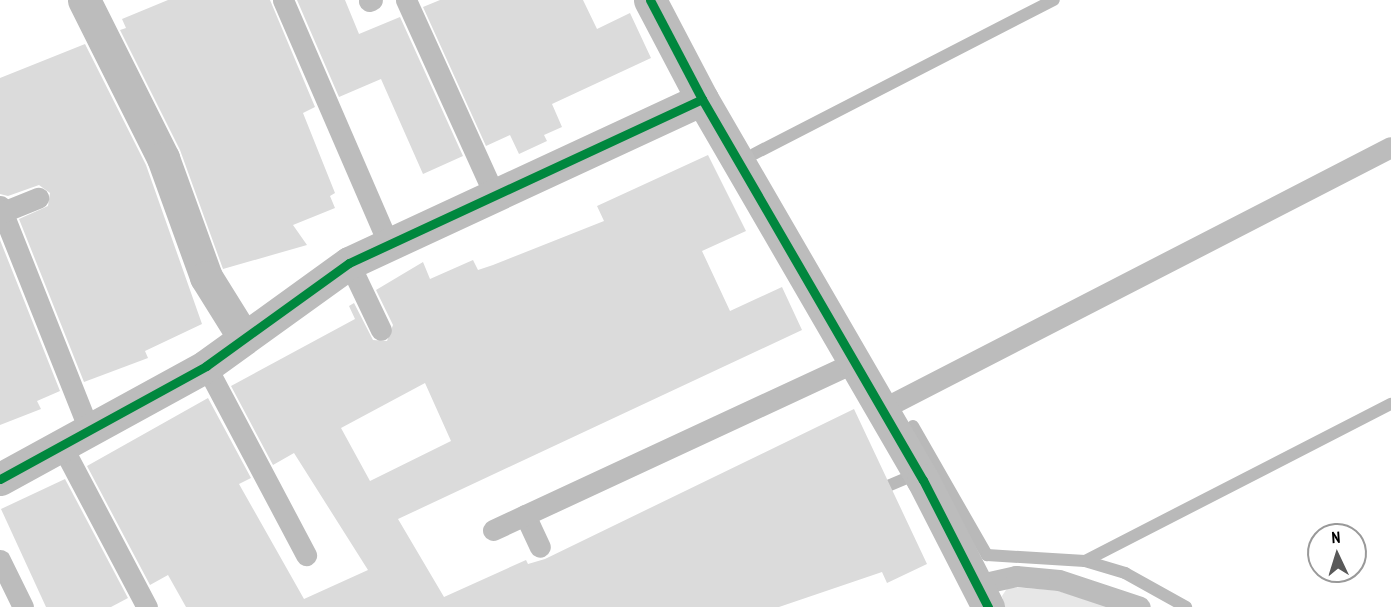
<!DOCTYPE html>
<style>
body{margin:0}
#map{position:relative;width:1391px;height:607px;overflow:hidden;background:#fff;font-family:"PT Sans Narrow",sans-serif}
div>[style]{position:absolute}
.green>*{inset:0;background:#e7e7e7}
.stream>*{height:12px;margin:-6px;padding:0 6px;transform-origin:6px;border-radius:6px;background:#b9b9b9}
.building>*{inset:0;background:#dbdbdb}
.service>*{height:21px;margin:-10.5px;padding:0 10.5px;transform-origin:10.5px;border-radius:10.5px;background:#bcbcbc}
.minor>*{height:33px;margin:-16.5px;padding:0 16.5px;transform-origin:16.5px;border-radius:16.5px;background:#bcbcbc}
.cycleway>*{height:9px;margin:-4.5px;padding:0 4.5px;transform-origin:4.5px;border-radius:4.5px;background:#00873e}
span{translate:-50% -50%;white-space:nowrap;text-align:center;line-height:1.15;-webkit-text-stroke:6px #fff;paint-order:stroke}
.north{position:absolute;left:1307px;top:523px;width:60px;height:60px;box-sizing:border-box;background:#fff;border:2px solid #999;border-radius:50%;rotate:356deg;font-size:16px;font-weight:700;line-height:24px;text-align:center;color:#000}
.north::after{content:'';display:block;margin:auto;width:21px;height:27px;background:#595959;clip-path:polygon(50% 0,100% 100%,50% 72%,0 100%)}
</style>
<div id="map">
<div class="green">
<div style="clip-path:polygon(1008px 587px,1055px 590px,1112px 607px,1005px 607px,1002px 596px)"></div>
</div>
<div class="stream">
<div style="left:754px;top:154px;width:337px;rotate:-27.2deg"></div>
<div style="left:913px;top:426px;width:149px;rotate:60.2deg"></div>
<div style="left:987px;top:555px;width:98px;rotate:3.5deg"></div>
<div style="left:1085px;top:561px;width:42px;rotate:16.7deg"></div>
<div style="left:1125px;top:573px;width:70px;rotate:29.1deg"></div>
<div style="left:876px;top:491px;width:34px;rotate:-23deg"></div>
<div style="left:1085px;top:561px;width:344px;rotate:-27.2deg"></div>
</div>
<div class="building">
<div style="clip-path:polygon(168px 0,270px 0,315px 107px,303px 113px,335px 193px,330px 196px,335px 208px,293px 225px,307px 245px,223px 269px,180px 150px,120px 30px,126px 28px,122px 19px)"></div>
<div style="clip-path:polygon(297px 0,345px 0,359px 34px,400px 17px,463px 156px,423px 174px,381px 79px,339px 97px)"></div>
<div style="clip-path:polygon(440px 0,583px 0,597px 29px,630px 13px,651px 58px,552px 104px,562px 127px,544px 135px,547px 141px,519px 154px,510px 135px,486px 146px,423px 7px)"></div>
<div style="clip-path:polygon(85px 44px,146px 165px,202px 324px,145px 351px,148px 358px,84px 382px,19px 219px,48px 206px,50px 193px,39px 185px,8px 196px,0 194px,0 78px)"></div>
<div style="clip-path:polygon(evenodd,708px 155px,746px 231px,702px 251px,730px 311px,782px 287px,802px 330px,398px 519px,444px 597px,526px 560px,528px 564px,545px 559px,854px 409px,927px 564px,887px 583px,882px 572px,779px 607px,186px 607px,168px 575px,150px 585px,87px 466px,208px 398px,251px 478px,239px 484px,304px 599px,368px 570px,294px 453px,273px 465px,231px 386px,355px 319px,349px 306px,354px 303px,373px 340px,387px 341px,393px 325px,376px 290px,423px 262px,430px 279px,473px 260px,478px 270px,493px 265px,604px 221px,597px 206px,708px 155px,425px 383px,451px 441px,370px 481px,341px 428px,425px 383px)"></div>
<div style="clip-path:polygon(0 240px,60px 391px,37px 401px,41px 409px,0 425px)"></div>
<div style="clip-path:polygon(65px 479px,128px 598px,111px 607px,46px 607px,1px 509px)"></div>
</div>
<div class="service">
<div style="left:283px;top:0;width:267px;rotate:66.6deg"></div>
<div style="left:406px;top:0;width:215px;rotate:65.6deg"></div>
<div style="left:369px;top:1px;width:3px;rotate:-18deg"></div>
<div style="left:0;top:206px;width:243px;rotate:68.3deg"></div>
<div style="left:3px;top:212px;width:38px;rotate:-22deg"></div>
<div style="left:349px;top:263px;width:74px;rotate:64.5deg"></div>
<div style="left:206px;top:366px;width:214px;rotate:62.1deg"></div>
<div style="left:882px;top:409px;width:572px;rotate:-27.24deg"></div>
<div style="left:62px;top:446px;width:182px;rotate:62.2deg"></div>
<div style="left:525px;top:515px;width:35px;rotate:65deg"></div>
<div style="left:493px;top:530px;width:399px;rotate:-24.9deg"></div>
<div style="left:0;top:560px;width:52px;rotate:63.9deg"></div>
<div style="left:976px;top:585px;width:41px;rotate:-12.7deg"></div>
<div style="left:1016px;top:576px;width:43px;rotate:5.3deg"></div>
<div style="left:1059px;top:580px;width:85px;rotate:18.4deg"></div>
</div>
<div class="minor">
<div style="left:84px;top:0;width:177px;rotate:63.4deg"></div>
<div style="left:163px;top:158px;width:127px;rotate:70.1deg"></div>
<div style="left:206px;top:277px;width:72px;rotate:58.1deg"></div>
<div style="left:650px;top:0;width:112px;rotate:62.3deg"></div>
<div style="left:702px;top:99px;width:440px;rotate:59.9deg"></div>
<div style="left:923px;top:480px;width:143px;rotate:62.9deg"></div>
<div style="left:0;top:479px;width:235px;rotate:-28.7deg"></div>
<div style="left:206px;top:366px;width:176px;rotate:-35.8deg"></div>
<div style="left:349px;top:263px;width:389px;rotate:-24.9deg"></div>
</div>
<div class="cycleway">
<div style="left:650px;top:0;width:112px;rotate:62.3deg"></div>
<div style="left:702px;top:99px;width:440px;rotate:59.9deg"></div>
<div style="left:923px;top:480px;width:143px;rotate:62.9deg"></div>
<div style="left:0;top:479px;width:235px;rotate:-28.7deg"></div>
<div style="left:206px;top:366px;width:176px;rotate:-35.8deg"></div>
<div style="left:349px;top:263px;width:389px;rotate:-24.9deg"></div>
</div>
<div class="north">N</div>
</div>
